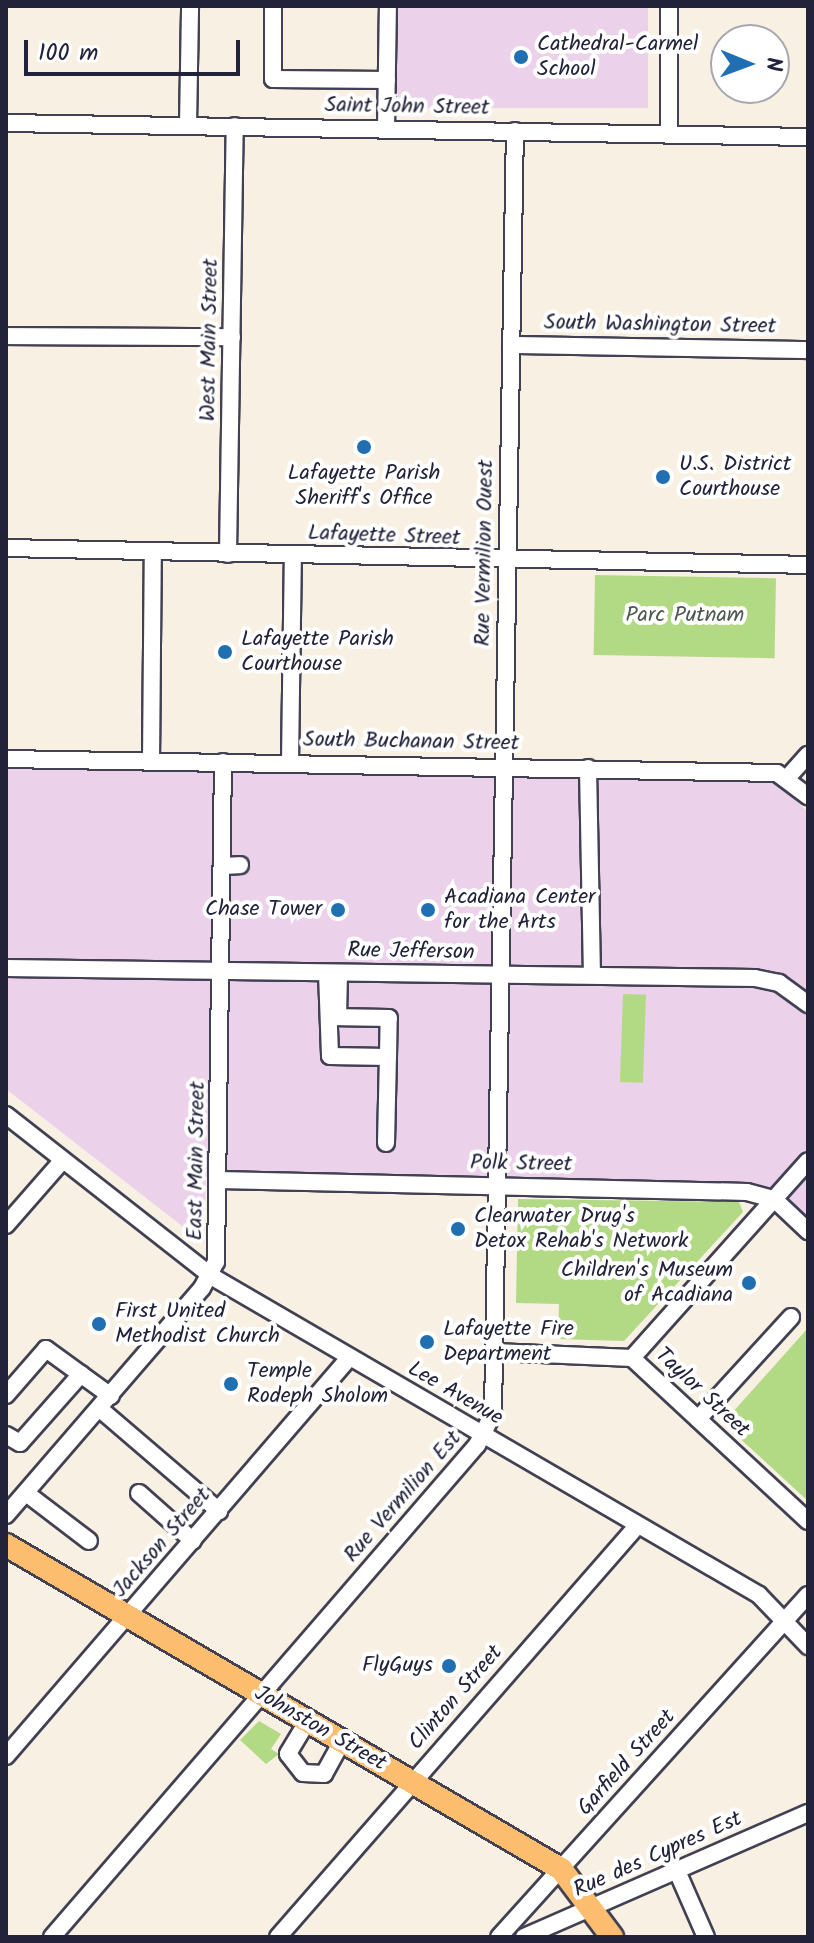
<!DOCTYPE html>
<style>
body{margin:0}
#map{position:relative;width:814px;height:1943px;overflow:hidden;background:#f8f0e2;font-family:Kalam,sans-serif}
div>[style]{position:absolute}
.built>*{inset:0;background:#ecd1ea;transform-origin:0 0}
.green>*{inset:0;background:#b2da84;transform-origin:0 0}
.roads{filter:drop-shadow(2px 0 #424154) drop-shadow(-2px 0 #424154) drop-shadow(0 2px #424154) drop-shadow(0 -2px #424154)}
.minor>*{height:16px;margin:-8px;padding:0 8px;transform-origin:8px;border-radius:8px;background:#fff}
.major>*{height:22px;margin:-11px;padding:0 11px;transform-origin:11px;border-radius:11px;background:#fcbd6f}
.dots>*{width:22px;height:22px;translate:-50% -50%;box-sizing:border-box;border:4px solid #fff;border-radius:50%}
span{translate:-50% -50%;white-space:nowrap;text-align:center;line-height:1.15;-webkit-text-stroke:8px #fff;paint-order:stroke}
.poi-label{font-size:22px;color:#22223b}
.left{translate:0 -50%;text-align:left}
.right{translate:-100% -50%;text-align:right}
.street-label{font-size:22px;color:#22223b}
.park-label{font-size:22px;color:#4d5951}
.frame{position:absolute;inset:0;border:8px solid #22223b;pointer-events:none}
.north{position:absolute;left:710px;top:24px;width:80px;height:80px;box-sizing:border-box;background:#fff;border:2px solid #a7a7b1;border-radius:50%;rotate:91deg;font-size:22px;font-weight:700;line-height:32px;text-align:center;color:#22223b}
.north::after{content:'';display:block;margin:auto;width:28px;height:36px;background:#1f6fb2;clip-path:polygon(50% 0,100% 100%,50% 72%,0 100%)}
.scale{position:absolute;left:24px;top:40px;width:216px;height:36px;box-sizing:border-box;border:4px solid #22223b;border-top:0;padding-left:10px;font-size:24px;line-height:28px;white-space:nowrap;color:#22223b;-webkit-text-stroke:6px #fff;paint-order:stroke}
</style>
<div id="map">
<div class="built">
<div style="left:396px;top:6px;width:252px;height:102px"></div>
<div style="clip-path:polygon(6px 767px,775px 781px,808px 812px,808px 1223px,770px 1188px,206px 1177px,204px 1243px,6px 1089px)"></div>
</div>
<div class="green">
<div style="left:595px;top:575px;width:181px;height:80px;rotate:1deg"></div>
<div style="left:623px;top:994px;width:23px;height:88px;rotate:2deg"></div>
<div style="clip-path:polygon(518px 1199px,739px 1202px,743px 1212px,624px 1341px,558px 1339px,559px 1304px,516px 1303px)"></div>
<div style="clip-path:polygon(808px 1328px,808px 1501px,723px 1423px)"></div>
<div style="clip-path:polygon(259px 1721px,281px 1734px,271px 1749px,279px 1754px,266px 1764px,240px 1740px)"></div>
</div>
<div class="roads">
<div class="minor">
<div style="left:273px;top:6px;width:73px;rotate:90deg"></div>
<div style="left:273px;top:79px;width:114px;rotate:0.5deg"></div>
<div style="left:669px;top:6px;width:129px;rotate:90deg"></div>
<div style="left:6px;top:123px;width:802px;rotate:1deg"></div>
<div style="left:188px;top:125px;width:119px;rotate:-89deg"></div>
<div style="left:386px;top:129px;width:123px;rotate:-89.1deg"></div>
<div style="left:6px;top:336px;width:226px;rotate:0.3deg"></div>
<div style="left:511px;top:345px;width:297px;rotate:1deg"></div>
<div style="left:6px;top:548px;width:802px;rotate:1.21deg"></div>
<div style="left:228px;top:554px;width:428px;rotate:-89.1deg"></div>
<div style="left:6px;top:759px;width:771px;rotate:1.04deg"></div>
<div style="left:777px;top:773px;width:39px;rotate:37deg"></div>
<div style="left:151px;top:761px;width:210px;rotate:-89.5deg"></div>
<div style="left:290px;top:762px;width:206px;rotate:-89.2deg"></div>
<div style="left:588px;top:768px;width:205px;rotate:88.9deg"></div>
<div style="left:788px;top:777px;width:30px;rotate:-48deg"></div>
<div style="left:222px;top:866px;width:18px;rotate:-3deg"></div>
<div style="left:6px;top:968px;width:749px;rotate:0.76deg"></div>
<div style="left:755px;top:978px;width:25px;rotate:12deg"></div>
<div style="left:779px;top:983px;width:36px;rotate:36deg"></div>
<div style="left:327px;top:973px;width:83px;rotate:87.9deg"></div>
<div style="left:330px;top:1056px;width:58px;rotate:1deg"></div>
<div style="left:388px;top:1057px;width:39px;rotate:-89deg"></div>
<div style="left:389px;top:1018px;width:59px;rotate:-179deg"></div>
<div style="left:338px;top:1017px;width:44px;rotate:-88.7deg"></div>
<div style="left:6px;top:1115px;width:261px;rotate:38.1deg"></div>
<div style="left:211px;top:1276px;width:634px;rotate:30.2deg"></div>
<div style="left:759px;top:1595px;width:71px;rotate:46.1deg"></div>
<div style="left:386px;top:1143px;width:86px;rotate:-88.7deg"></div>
<div style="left:219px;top:1180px;width:528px;rotate:1.3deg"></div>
<div style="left:747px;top:1192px;width:28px;rotate:15deg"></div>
<div style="left:774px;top:1199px;width:47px;rotate:43.3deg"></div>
<div style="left:6px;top:1225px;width:85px;rotate:-48.8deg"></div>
<div style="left:495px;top:1352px;width:137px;rotate:2.5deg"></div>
<div style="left:632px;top:1358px;width:240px;rotate:42.8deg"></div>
<div style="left:632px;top:1358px;width:264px;rotate:-48.2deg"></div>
<div style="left:6px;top:1395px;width:61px;rotate:-49deg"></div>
<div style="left:46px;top:1349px;width:80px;rotate:35.9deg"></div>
<div style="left:100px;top:1409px;width:157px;rotate:40.6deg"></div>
<div style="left:698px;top:1419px;width:138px;rotate:-47.6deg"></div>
<div style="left:6px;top:1435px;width:16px;rotate:30deg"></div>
<div style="left:20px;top:1443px;width:92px;rotate:-48.5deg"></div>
<div style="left:26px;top:1493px;width:79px;rotate:37.3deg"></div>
<div style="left:139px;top:1493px;width:72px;rotate:41.6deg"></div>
<div style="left:6px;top:1515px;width:300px;rotate:-49.2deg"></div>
<div style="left:202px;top:1288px;width:30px;rotate:-62deg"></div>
<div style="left:216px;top:1262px;width:500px;rotate:-89.2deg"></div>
<div style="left:307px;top:1722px;width:37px;rotate:121deg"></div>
<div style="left:288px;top:1754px;width:24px;rotate:52deg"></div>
<div style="left:303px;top:1773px;width:21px;rotate:3deg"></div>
<div style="left:324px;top:1774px;width:37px;rotate:-61deg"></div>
<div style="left:6px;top:1756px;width:525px;rotate:-49.24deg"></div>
<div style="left:677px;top:1871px;width:72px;rotate:66.3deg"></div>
<div style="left:52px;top:1937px;width:650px;rotate:-49.18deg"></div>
<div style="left:477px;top:1445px;width:36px;rotate:-63deg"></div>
<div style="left:493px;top:1413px;width:1282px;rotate:-89.02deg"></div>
<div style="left:278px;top:1937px;width:546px;rotate:-48.86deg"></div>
<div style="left:499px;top:1937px;width:461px;rotate:-47.9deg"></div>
<div style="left:524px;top:1937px;width:310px;rotate:-23.6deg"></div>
</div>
<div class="major">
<div style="left:6px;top:1545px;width:643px;rotate:30.28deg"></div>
<div style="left:561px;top:1869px;width:85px;rotate:53.1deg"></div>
</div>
</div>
<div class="dots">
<div style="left:521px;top:57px;background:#1f6fb2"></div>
<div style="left:364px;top:447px;background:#1f6fb2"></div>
<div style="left:663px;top:477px;background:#1f6fb2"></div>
<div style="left:225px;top:652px;background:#1f6fb2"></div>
<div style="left:338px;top:910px;background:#1f6fb2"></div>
<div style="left:428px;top:910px;background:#1f6fb2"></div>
<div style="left:458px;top:1229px;background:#1f6fb2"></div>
<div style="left:749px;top:1283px;background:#1f6fb2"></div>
<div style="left:99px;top:1324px;background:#1f6fb2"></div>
<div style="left:427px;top:1342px;background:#1f6fb2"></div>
<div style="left:231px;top:1384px;background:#1f6fb2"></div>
<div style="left:449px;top:1666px;background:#1f6fb2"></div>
</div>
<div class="poi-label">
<span class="left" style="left:537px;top:57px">Cathedral-Carmel<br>School</span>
<span class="left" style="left:679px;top:477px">U.S. District<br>Courthouse</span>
<span style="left:364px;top:486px">Lafayette Parish<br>Sheriff's Office</span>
<span class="left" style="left:241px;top:652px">Lafayette Parish<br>Courthouse</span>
<span class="left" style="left:444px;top:910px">Acadiana Center<br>for the Arts</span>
<span class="right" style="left:322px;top:910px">Chase Tower</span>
<span class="left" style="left:474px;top:1229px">Clearwater Drug's<br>Detox Rehab's Network</span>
<span class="right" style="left:733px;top:1283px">Children's Museum<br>of Acadiana</span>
<span class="left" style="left:115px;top:1324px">First United<br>Methodist Church</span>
<span class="left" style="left:443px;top:1342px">Lafayette Fire<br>Department</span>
<span class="left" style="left:247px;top:1384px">Temple<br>Rodeph Sholom</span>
<span class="right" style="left:433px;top:1666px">FlyGuys</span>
</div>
<div class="street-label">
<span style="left:407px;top:107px;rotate:1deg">Saint John Street</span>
<span style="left:660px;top:325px;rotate:1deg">South Washington Street</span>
<span style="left:210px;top:340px;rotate:-89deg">West Main Street</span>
<span style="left:384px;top:536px;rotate:2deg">Lafayette Street</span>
<span style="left:485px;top:553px;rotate:-89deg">Rue Vermilion Ouest</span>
<span style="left:411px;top:742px;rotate:1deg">South Buchanan Street</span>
<span style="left:411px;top:952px;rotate:1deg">Rue Jefferson</span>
<span style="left:197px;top:1161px;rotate:-89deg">East Main Street</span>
<span style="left:521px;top:1164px;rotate:1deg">Polk Street</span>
<span style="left:702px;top:1393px;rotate:43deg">Taylor Street</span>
<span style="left:455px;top:1394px;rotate:30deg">Lee Avenue</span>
<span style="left:403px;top:1497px;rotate:-49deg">Rue Vermilion Est</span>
<span style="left:162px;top:1543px;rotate:-49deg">Jackson Street</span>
<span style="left:456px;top:1698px;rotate:-49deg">Clinton Street</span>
<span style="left:320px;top:1729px;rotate:30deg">Johnston Street</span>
<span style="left:627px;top:1763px;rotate:-48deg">Garfield Street</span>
<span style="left:658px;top:1855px;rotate:-24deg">Rue des Cypres Est</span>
</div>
<div class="park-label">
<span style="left:685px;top:616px">Parc Putnam</span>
</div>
<div class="frame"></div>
<div class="north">N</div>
<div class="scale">100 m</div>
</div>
